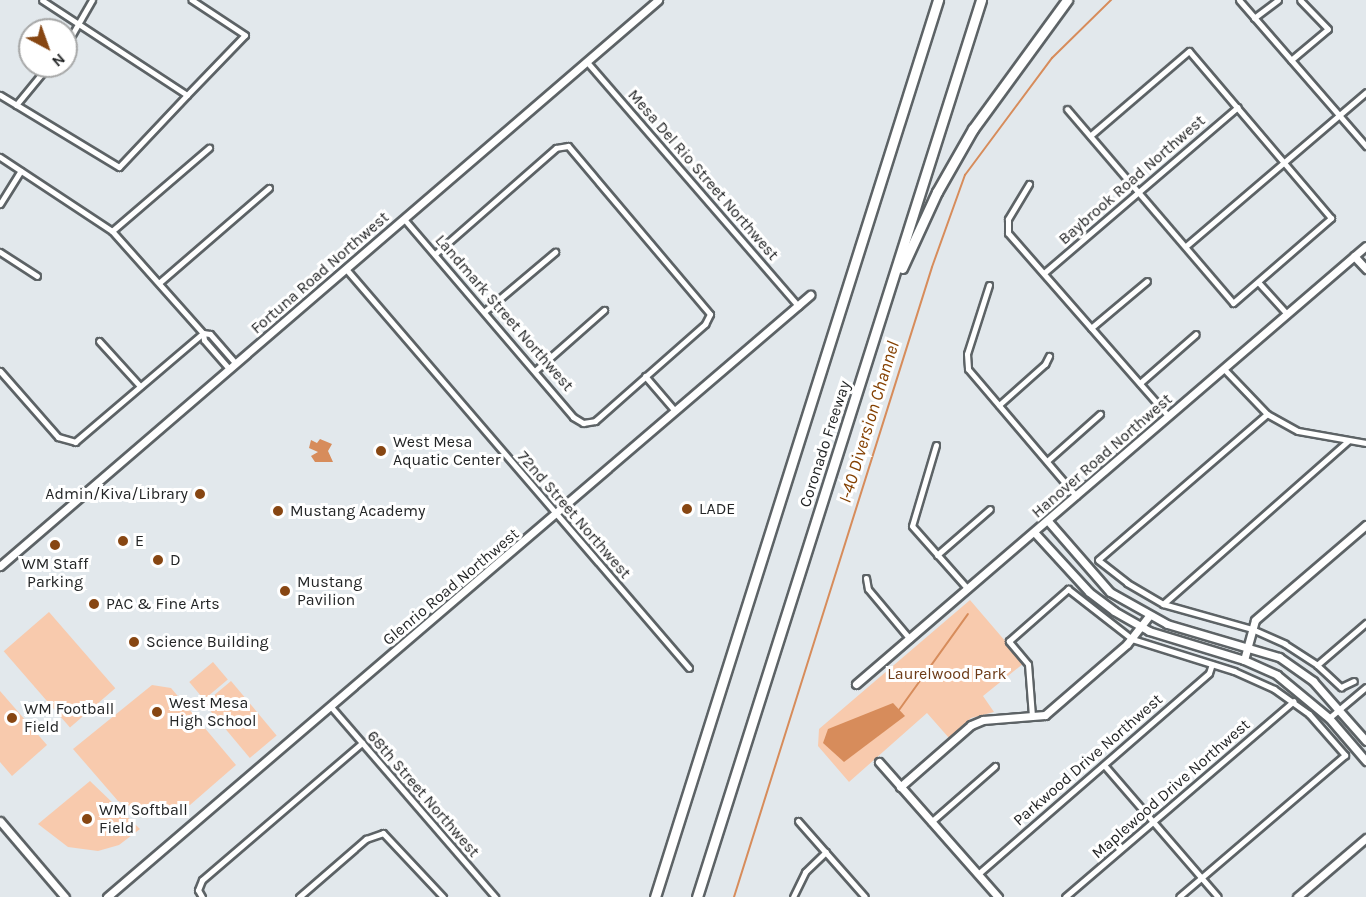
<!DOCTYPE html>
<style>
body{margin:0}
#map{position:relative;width:1366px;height:897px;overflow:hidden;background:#e2e8ec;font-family:Karla,sans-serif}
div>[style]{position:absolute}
.green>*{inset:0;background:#f8caad;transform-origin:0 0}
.water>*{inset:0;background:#d78c5b}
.stream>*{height:2px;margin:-1px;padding:0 1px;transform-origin:1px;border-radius:1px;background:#d78c5b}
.roads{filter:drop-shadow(2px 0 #5d6366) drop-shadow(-2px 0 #5d6366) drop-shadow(0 2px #5d6366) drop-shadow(0 -2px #5d6366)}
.street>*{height:5px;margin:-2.5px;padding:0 2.5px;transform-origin:2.5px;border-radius:2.5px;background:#fff}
.secondary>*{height:7px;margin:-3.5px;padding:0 3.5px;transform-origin:3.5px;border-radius:3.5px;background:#fff}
.highway>*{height:9px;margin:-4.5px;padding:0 4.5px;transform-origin:4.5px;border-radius:4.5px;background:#fff}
.dots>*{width:16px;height:16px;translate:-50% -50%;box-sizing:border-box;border:3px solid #fff;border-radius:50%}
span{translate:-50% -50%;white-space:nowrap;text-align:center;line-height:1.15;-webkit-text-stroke:6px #fff;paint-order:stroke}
.street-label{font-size:16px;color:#232526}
.poi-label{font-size:16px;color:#232526}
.left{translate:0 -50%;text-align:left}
.right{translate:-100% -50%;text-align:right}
.park-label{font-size:16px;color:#6d3b17}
.water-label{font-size:18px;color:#844000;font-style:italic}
.north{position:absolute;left:18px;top:18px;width:60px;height:60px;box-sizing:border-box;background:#fff;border:2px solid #a7a8a8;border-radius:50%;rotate:139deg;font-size:16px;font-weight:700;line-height:24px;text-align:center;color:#232526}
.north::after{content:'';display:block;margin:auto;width:21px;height:27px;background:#874612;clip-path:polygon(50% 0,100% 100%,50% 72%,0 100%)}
</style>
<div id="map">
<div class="green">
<div style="clip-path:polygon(970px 600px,1024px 663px,983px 696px,994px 712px,971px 718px,949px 738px,927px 713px,849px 782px,818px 746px,819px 729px)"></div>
<div style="left:49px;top:612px;width:101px;height:60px;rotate:49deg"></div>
<div style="left:213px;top:662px;width:23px;height:31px;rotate:50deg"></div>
<div style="left:231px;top:681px;width:71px;height:35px;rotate:50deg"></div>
<div style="clip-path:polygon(152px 685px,171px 688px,236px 765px,190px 805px,166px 813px,141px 811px,118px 801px,73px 749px)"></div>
<div style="clip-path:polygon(0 691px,47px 745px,12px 776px,0 762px)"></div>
<div style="clip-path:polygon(90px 781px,140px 829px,119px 845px,98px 851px,68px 847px,38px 824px)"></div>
</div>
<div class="water">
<div style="clip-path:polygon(320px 439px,332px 444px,328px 451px,333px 462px,315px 462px,311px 456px,318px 452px,309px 448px,311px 440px,317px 443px)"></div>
<div style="clip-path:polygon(893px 703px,905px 716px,844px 762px,823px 743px,828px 729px)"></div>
</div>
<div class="stream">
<div style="left:899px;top:710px;width:118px;rotate:-54.3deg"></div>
<div style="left:734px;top:897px;width:660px;rotate:-72.55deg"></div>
<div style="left:932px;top:267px;width:98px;rotate:-70.3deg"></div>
<div style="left:965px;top:175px;width:146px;rotate:-53.4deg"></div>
<div style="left:1052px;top:58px;width:83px;rotate:-44.5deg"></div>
</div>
<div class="roads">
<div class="street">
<div style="left:1239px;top:0;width:194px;rotate:49deg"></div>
<div style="left:1254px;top:18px;width:30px;rotate:-37deg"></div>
<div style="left:66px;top:45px;width:52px;rotate:-60deg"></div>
<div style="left:1291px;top:60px;width:48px;rotate:-40deg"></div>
<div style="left:1328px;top:29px;width:40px;rotate:-134deg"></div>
<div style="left:587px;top:62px;width:323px;rotate:49.1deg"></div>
<div style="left:0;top:95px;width:139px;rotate:31.2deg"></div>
<div style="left:119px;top:167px;width:99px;rotate:-46.6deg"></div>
<div style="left:187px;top:95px;width:173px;rotate:-146.8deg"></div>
<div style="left:187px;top:95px;width:83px;rotate:-46deg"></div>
<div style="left:245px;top:35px;width:64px;rotate:-146.6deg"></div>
<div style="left:16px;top:105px;width:50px;rotate:-50.6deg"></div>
<div style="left:1067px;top:109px;width:255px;rotate:49.4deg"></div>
<div style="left:1233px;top:303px;width:130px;rotate:-40.9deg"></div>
<div style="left:1331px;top:218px;width:219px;rotate:-130.4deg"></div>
<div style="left:1189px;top:51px;width:130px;rotate:139.4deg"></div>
<div style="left:0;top:157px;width:134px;rotate:33.5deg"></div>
<div style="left:112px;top:231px;width:137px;rotate:48.3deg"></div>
<div style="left:203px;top:333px;width:7px;rotate:82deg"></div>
<div style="left:204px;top:340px;width:38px;rotate:49deg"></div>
<div style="left:1029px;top:184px;width:41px;rotate:121deg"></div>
<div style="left:1008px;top:219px;width:14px;rotate:90deg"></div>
<div style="left:1008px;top:233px;width:243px;rotate:48.8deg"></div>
<div style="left:0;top:204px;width:39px;rotate:-58deg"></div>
<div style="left:404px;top:219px;width:260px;rotate:49.5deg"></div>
<div style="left:573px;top:417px;width:12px;rotate:31deg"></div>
<div style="left:583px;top:423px;width:12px;rotate:-9deg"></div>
<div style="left:595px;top:421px;width:147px;rotate:-41.4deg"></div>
<div style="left:705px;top:324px;width:11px;rotate:-63deg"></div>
<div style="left:710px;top:314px;width:220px;rotate:-130.2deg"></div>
<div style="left:568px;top:146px;width:12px;rotate:171deg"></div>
<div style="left:556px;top:148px;width:161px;rotate:138.8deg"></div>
<div style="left:112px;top:231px;width:128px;rotate:-40.6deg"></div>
<div style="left:1186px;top:246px;width:237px;rotate:-40.5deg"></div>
<div style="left:0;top:252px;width:44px;rotate:33deg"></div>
<div style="left:346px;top:269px;width:526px;rotate:49.32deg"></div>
<div style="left:1044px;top:273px;width:255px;rotate:-40.6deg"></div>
<div style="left:160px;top:282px;width:144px;rotate:-40.8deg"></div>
<div style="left:1258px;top:282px;width:43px;rotate:47.8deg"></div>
<div style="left:989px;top:285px;width:72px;rotate:107.7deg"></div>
<div style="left:967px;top:354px;width:15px;rotate:86deg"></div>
<div style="left:968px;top:369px;width:167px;rotate:49.6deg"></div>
<div style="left:485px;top:311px;width:92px;rotate:-40.1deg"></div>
<div style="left:1091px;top:328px;width:73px;rotate:-40deg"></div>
<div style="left:203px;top:333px;width:7px;rotate:8deg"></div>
<div style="left:210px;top:334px;width:38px;rotate:49deg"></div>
<div style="left:99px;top:341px;width:61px;rotate:47.7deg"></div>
<div style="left:1224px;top:369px;width:62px;rotate:46.3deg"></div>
<div style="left:1267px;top:414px;width:35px;rotate:29deg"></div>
<div style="left:1298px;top:431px;width:69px;rotate:10deg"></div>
<div style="left:536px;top:370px;width:91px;rotate:-41.4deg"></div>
<div style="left:0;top:371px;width:88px;rotate:48.7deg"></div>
<div style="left:58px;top:437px;width:18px;rotate:16deg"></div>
<div style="left:75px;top:442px;width:168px;rotate:-40.4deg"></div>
<div style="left:645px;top:376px;width:46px;rotate:49.4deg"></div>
<div style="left:1140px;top:383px;width:74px;rotate:-41.2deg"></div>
<div style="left:999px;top:405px;width:62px;rotate:-41.7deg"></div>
<div style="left:1045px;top:364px;width:9px;rotate:-63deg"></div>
<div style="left:1267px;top:414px;width:223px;rotate:139.2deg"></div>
<div style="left:1098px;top:560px;width:37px;rotate:38deg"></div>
<div style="left:1127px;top:583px;width:42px;rotate:30.3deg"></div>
<div style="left:1163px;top:604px;width:92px;rotate:15.7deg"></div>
<div style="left:1252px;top:629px;width:36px;rotate:24deg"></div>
<div style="left:1285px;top:644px;width:38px;rotate:33deg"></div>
<div style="left:1317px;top:665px;width:33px;rotate:43deg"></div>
<div style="left:1341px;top:687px;width:14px;rotate:-25deg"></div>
<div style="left:936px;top:445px;width:84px;rotate:106.5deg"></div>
<div style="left:912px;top:526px;width:84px;rotate:48.4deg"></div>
<div style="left:1047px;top:461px;width:71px;rotate:-41.6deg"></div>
<div style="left:937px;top:555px;width:70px;rotate:-41deg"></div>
<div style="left:866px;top:578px;width:11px;rotate:80deg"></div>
<div style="left:868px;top:589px;width:65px;rotate:50deg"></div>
<div style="left:1163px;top:604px;width:247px;rotate:-41.4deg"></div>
<div style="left:1317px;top:665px;width:65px;rotate:-40.6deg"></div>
<div style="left:332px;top:708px;width:250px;rotate:49.2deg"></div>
<div style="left:1032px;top:716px;width:52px;rotate:-94.4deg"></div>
<div style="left:1028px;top:664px;width:30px;rotate:-130deg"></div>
<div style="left:1009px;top:641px;width:79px;rotate:-41.4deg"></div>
<div style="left:1068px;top:589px;width:81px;rotate:38deg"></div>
<div style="left:1132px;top:639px;width:107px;rotate:17.4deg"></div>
<div style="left:1234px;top:671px;width:44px;rotate:24.2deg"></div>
<div style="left:1274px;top:689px;width:43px;rotate:35.5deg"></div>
<div style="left:1309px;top:714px;width:55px;rotate:48.7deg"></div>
<div style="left:1345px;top:755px;width:218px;rotate:139.5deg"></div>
<div style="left:1329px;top:718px;width:48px;rotate:-40deg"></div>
<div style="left:1104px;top:765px;width:174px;rotate:49.2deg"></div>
<div style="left:798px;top:821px;width:101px;rotate:48.6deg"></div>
<div style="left:931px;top:822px;width:85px;rotate:-41.2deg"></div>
<div style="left:978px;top:874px;width:306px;rotate:-41deg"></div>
<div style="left:1209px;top:673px;width:9px;rotate:-72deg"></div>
<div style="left:202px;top:897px;width:8px;rotate:-120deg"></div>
<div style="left:198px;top:890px;width:11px;rotate:-68deg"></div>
<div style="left:202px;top:880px;width:211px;rotate:-40.6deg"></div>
<div style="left:299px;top:897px;width:89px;rotate:-40.9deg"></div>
<div style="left:366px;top:839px;width:18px;rotate:-19deg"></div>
<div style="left:383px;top:833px;width:88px;rotate:46.8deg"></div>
<div style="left:793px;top:897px;width:28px;rotate:-64deg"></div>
<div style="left:805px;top:872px;width:29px;rotate:-44deg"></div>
<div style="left:1065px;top:897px;width:301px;rotate:-40.6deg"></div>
</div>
<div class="secondary">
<div style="left:1354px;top:256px;width:18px;rotate:47deg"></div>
<div style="left:1048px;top:521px;width:94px;rotate:48.9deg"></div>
<div style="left:1110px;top:592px;width:65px;rotate:29.3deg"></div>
<div style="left:1167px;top:624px;width:117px;rotate:16.4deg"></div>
<div style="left:1279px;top:657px;width:42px;rotate:35.2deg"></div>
<div style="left:1313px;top:681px;width:80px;rotate:48.5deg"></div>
<div style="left:1034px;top:532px;width:81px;rotate:47.5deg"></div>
<div style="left:1089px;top:592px;width:31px;rotate:37deg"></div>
<div style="left:1114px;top:611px;width:40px;rotate:29.7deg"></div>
<div style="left:1149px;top:631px;width:99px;rotate:17deg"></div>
<div style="left:1244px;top:660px;width:36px;rotate:24deg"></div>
<div style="left:1277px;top:675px;width:67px;rotate:39.6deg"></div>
<div style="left:1329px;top:718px;width:57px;rotate:49.3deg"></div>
<div style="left:0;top:566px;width:868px;rotate:-40.7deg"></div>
<div style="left:1244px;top:660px;width:41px;rotate:-74.6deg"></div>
<div style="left:1255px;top:620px;width:146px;rotate:-40.6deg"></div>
<div style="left:856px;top:684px;width:672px;rotate:-40.66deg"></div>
<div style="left:879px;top:762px;width:180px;rotate:48.6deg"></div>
<div style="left:900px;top:787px;width:94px;rotate:-41.1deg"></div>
<div style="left:971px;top:725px;width:13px;rotate:-23deg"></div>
<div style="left:983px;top:720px;width:62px;rotate:-4.6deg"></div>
<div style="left:1045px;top:715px;width:108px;rotate:-40.9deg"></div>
<div style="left:1127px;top:644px;width:36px;rotate:-52deg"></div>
<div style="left:0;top:821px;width:100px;rotate:49.5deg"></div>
<div style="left:107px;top:897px;width:926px;rotate:-40.57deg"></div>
<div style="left:1297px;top:897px;width:91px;rotate:-40.5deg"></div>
</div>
<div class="highway">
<div style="left:902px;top:268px;width:84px;rotate:-65.3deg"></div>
<div style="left:937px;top:192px;width:73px;rotate:-60.3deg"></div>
<div style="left:973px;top:129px;width:160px;rotate:-53.9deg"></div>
<div style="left:655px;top:897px;width:941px;rotate:-72.49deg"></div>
<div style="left:697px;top:897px;width:941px;rotate:-72.43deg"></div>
</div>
</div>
<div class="dots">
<div style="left:381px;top:451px;background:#874612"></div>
<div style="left:200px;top:494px;background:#874612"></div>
<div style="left:687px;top:509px;background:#874612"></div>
<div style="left:278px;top:511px;background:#874612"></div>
<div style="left:123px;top:541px;background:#874612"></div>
<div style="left:55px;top:545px;background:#874612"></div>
<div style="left:158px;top:560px;background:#874612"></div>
<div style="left:285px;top:591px;background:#874612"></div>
<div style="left:94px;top:604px;background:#874612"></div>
<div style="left:134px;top:642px;background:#874612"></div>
<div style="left:157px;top:712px;background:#874612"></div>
<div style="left:12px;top:718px;background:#874612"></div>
<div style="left:87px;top:819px;background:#874612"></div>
</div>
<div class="street-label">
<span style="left:703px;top:175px;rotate:49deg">Mesa Del Rio Street Northwest</span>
<span style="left:1132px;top:180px;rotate:-41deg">Baybrook Road Northwest</span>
<span style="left:320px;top:273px;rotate:-41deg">Fortuna Road Northwest</span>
<span style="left:504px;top:313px;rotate:49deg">Landmark Street Northwest</span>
<span style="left:825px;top:444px;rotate:-72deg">Coronado Freeway</span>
<span style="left:1102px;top:456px;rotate:-41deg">Hanover Road Northwest</span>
<span style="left:574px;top:515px;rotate:49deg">72nd Street Northwest</span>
<span style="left:451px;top:587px;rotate:-40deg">Glenrio Road Northwest</span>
<span style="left:1088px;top:760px;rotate:-41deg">Parkwood Drive Northwest</span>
<span style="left:1171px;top:789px;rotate:-41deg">Maplewood Drive Northwest</span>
<span style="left:423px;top:794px;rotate:49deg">68th Street Northwest</span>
</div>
<div class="poi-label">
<span class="left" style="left:393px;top:451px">West Mesa<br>Aquatic Center</span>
<span class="right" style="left:188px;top:494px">Admin/Kiva/Library</span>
<span class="left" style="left:699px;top:509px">LADE</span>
<span class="left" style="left:290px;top:511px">Mustang Academy</span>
<span class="left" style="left:135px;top:541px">E</span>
<span class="left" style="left:170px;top:560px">D</span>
<span style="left:55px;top:573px">WM Staff<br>Parking</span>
<span class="left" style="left:297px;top:591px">Mustang<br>Pavilion</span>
<span class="left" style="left:106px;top:604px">PAC &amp; Fine Arts</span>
<span class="left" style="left:146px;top:642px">Science Building</span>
<span class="left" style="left:169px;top:712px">West Mesa<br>High School</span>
<span class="left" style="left:24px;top:718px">WM Football<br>Field</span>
<span class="left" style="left:99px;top:819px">WM Softball<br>Field</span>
</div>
<div class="park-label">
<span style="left:947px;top:674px">Laurelwood Park</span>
</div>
<div class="water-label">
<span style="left:869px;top:422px;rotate:-73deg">I-40 Diversion Channel</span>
</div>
<div class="north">N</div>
</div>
